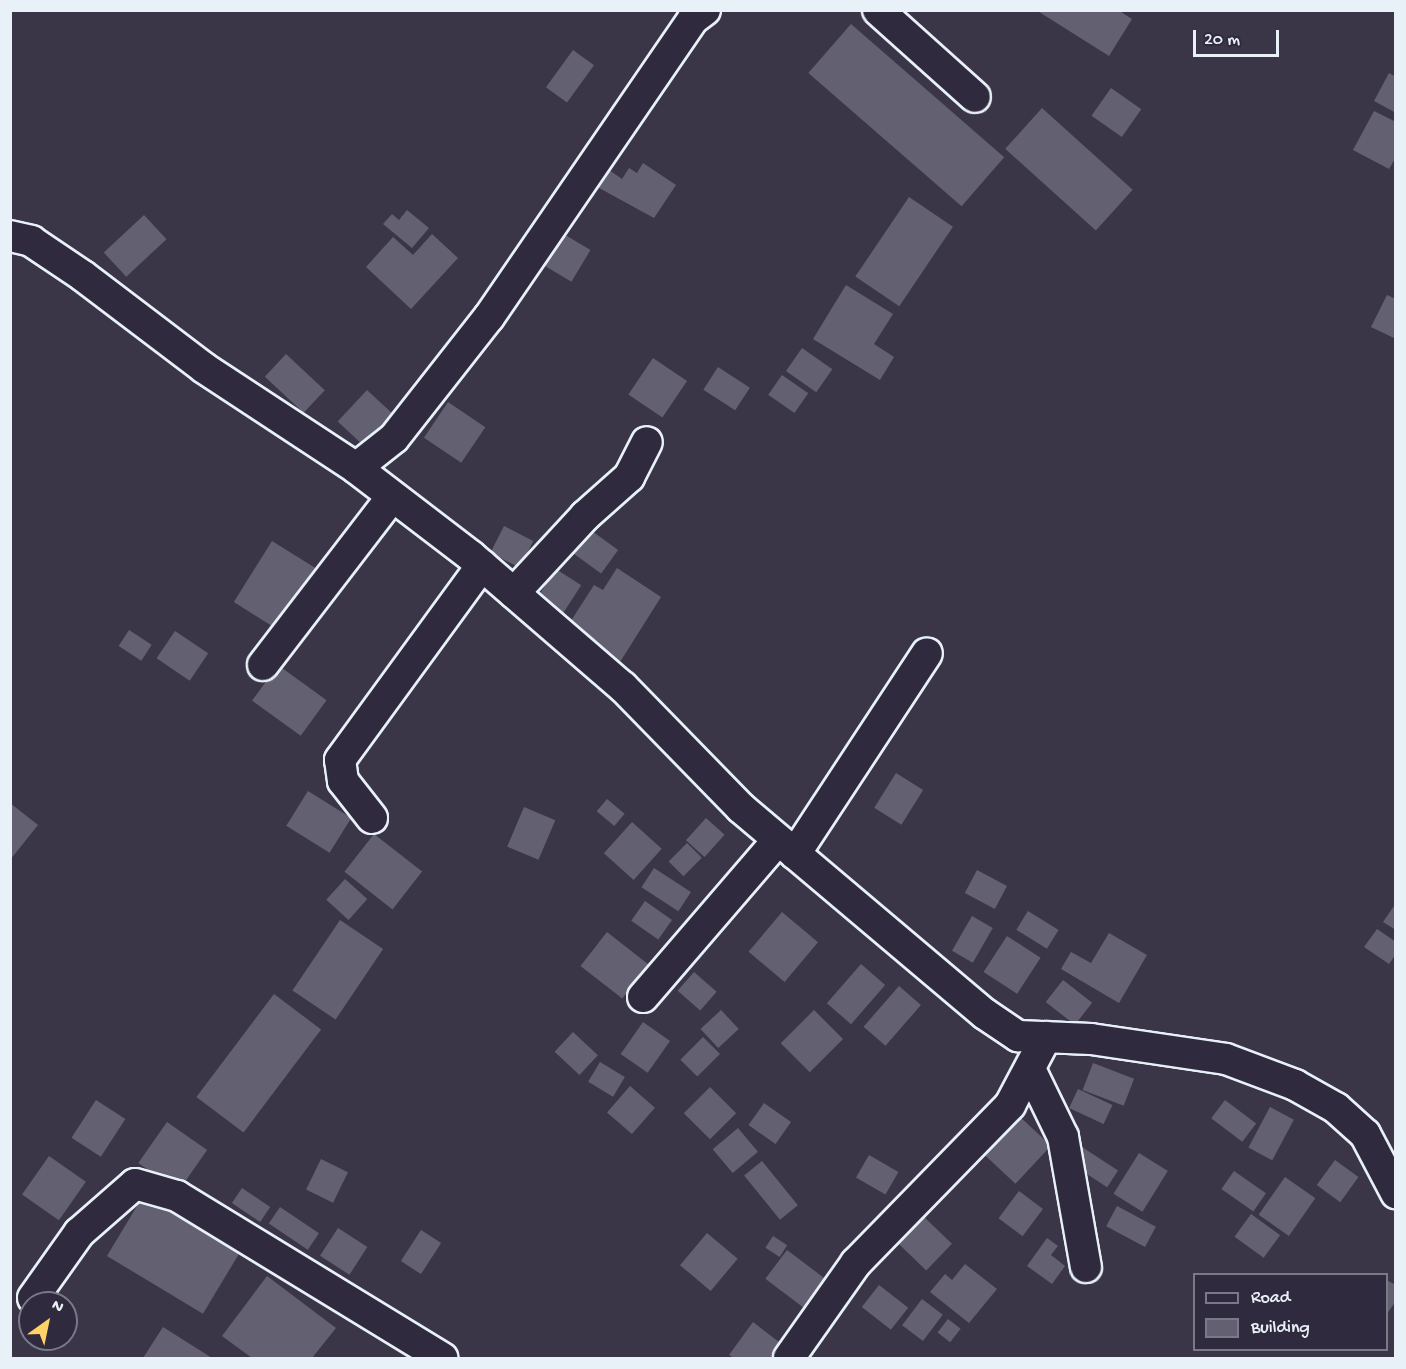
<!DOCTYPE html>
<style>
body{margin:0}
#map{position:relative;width:1406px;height:1369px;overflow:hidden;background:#3a3648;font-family:"Gochi Hand",sans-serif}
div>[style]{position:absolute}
.building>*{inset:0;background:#636171;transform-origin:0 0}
.roads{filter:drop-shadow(2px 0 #e8f1f8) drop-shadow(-2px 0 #e8f1f8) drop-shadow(0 2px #e8f1f8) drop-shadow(0 -2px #e8f1f8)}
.minor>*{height:30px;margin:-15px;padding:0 15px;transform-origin:15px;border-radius:15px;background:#2f2a3d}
span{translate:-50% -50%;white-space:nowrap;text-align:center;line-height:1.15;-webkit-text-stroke:6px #2f2a3d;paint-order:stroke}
.frame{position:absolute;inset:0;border:12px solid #e8f1f8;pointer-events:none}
.legend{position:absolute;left:1193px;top:1273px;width:195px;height:78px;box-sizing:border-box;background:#2f2a3d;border:2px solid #797a88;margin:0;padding:8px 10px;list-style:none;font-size:18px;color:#e8f1f8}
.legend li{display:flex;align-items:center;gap:12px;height:30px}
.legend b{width:30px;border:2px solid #797a88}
.north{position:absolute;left:18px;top:1291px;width:60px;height:60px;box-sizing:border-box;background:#2f2a3d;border:2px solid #797a88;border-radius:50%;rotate:33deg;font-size:16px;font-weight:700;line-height:24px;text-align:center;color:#e8f1f8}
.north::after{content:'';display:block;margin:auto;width:21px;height:27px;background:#ffd166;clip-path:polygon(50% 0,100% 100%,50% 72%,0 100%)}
.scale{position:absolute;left:1193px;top:30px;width:86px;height:27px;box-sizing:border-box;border:3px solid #e8f1f8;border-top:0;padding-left:8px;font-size:18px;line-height:21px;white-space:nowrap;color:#e8f1f8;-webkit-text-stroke:4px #2f2a3d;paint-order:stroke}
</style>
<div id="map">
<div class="building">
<div style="clip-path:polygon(1036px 10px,1118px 10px,1132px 19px,1109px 56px)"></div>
<div style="left:851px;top:24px;width:203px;height:65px;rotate:41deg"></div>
<div style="left:573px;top:50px;width:26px;height:46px;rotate:36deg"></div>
<div style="clip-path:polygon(1389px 73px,1396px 77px,1396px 113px,1374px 101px)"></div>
<div style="left:1111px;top:88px;width:37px;height:34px;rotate:35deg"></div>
<div style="left:1042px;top:108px;width:122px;height:55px;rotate:42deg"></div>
<div style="clip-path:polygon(1374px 111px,1396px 122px,1396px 157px,1389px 169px,1353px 150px)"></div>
<div style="clip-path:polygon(643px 163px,676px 185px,654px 218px,590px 183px,602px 165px,622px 179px,629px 168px,637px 173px)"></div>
<div style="left:909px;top:197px;width:53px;height:96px;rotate:34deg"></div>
<div style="clip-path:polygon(407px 210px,429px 228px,412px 248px,383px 224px,392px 214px,399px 220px)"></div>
<div style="left:144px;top:215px;width:33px;height:55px;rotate:47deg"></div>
<div style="left:557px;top:230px;width:39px;height:37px;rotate:31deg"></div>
<div style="clip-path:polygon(432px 234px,458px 258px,411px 309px,366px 267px,393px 237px,413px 255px)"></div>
<div style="clip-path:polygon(846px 285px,893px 314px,874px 344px,894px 357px,880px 380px,813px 339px)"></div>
<div style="clip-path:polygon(1387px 295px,1396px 299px,1396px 339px,1371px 327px)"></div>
<div style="left:802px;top:348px;width:37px;height:28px;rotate:35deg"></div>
<div style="left:286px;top:354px;width:53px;height:31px;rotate:43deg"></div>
<div style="left:653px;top:358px;width:41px;height:44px;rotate:34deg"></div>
<div style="left:718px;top:367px;width:38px;height:27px;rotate:33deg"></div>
<div style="left:782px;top:375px;width:32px;height:24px;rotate:35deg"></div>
<div style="left:367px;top:390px;width:35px;height:43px;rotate:43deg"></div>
<div style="left:448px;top:402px;width:45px;height:43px;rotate:34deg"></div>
<div style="left:504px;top:526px;width:33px;height:30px;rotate:27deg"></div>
<div style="left:585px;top:526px;width:41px;height:29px;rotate:36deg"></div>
<div style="left:272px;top:541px;width:53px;height:72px;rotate:32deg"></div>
<div style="clip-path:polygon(617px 568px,661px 597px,620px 662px,567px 627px,594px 585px,603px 590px)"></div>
<div style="left:556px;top:569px;width:30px;height:40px;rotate:33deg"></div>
<div style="left:129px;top:630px;width:27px;height:19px;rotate:33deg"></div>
<div style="left:175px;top:631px;width:40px;height:33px;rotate:34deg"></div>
<div style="left:278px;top:665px;width:60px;height:44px;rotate:36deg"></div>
<div style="left:896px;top:773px;width:32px;height:41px;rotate:32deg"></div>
<div style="left:308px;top:791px;width:51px;height:41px;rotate:32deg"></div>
<div style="left:607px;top:799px;width:23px;height:16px;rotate:40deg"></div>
<div style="clip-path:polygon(10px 803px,38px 825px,10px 860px)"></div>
<div style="left:524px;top:807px;width:34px;height:43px;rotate:23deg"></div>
<div style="left:706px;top:818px;width:25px;height:30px;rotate:42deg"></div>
<div style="left:632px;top:822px;width:40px;height:42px;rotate:42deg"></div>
<div style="left:374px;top:834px;width:61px;height:48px;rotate:38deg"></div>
<div style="left:687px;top:843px;width:21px;height:26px;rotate:45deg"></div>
<div style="left:654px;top:868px;width:44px;height:23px;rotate:33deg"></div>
<div style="left:977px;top:870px;width:34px;height:26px;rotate:28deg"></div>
<div style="left:345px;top:879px;width:30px;height:28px;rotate:42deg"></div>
<div style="left:645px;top:901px;width:33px;height:24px;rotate:35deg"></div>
<div style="clip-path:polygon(1396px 903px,1396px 930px,1383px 922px)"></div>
<div style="left:1028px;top:911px;width:36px;height:22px;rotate:32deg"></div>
<div style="left:782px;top:912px;width:47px;height:52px;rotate:40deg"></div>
<div style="left:972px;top:916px;width:24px;height:40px;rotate:30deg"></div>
<div style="left:340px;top:920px;width:52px;height:85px;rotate:34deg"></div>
<div style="clip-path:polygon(1377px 929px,1396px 942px,1396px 954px,1389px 964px,1364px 947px)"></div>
<div style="left:607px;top:932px;width:53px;height:43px;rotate:38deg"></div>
<div style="clip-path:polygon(1109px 933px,1147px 955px,1119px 1003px,1061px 969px,1071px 952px,1091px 963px)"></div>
<div style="left:1007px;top:936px;width:40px;height:43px;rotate:33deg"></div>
<div style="left:861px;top:964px;width:32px;height:52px;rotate:41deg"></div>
<div style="left:694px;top:972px;width:30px;height:25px;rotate:41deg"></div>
<div style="left:1063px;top:980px;width:37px;height:28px;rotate:38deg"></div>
<div style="left:899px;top:986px;width:29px;height:54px;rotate:41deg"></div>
<div style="left:274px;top:994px;width:59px;height:129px;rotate:37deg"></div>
<div style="left:721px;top:1010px;width:26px;height:28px;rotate:47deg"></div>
<div style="left:814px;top:1010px;width:41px;height:47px;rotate:45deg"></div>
<div style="left:643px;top:1022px;width:33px;height:39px;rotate:35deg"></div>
<div style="left:573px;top:1032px;width:34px;height:27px;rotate:43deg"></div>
<div style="left:703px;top:1037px;width:24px;height:32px;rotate:45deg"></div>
<div style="left:600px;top:1062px;width:29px;height:23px;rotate:31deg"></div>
<div style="left:1093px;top:1063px;width:44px;height:29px;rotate:21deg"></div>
<div style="left:630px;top:1086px;width:33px;height:35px;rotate:41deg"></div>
<div style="left:710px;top:1087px;width:37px;height:37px;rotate:45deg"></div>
<div style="left:1078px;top:1089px;width:38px;height:21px;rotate:25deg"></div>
<div style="left:96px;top:1100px;width:35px;height:45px;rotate:33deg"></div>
<div style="left:1225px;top:1100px;width:39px;height:23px;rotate:37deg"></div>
<div style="left:764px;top:1103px;width:33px;height:27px;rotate:35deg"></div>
<div style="left:1270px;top:1107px;width:27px;height:46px;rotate:28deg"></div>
<div style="left:1018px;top:1115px;width:45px;height:52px;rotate:43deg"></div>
<div style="left:167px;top:1122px;width:49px;height:50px;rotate:35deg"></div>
<div style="left:738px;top:1128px;width:31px;height:33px;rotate:50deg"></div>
<div style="left:1082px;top:1147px;width:43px;height:20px;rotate:33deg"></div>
<div style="left:1139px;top:1153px;width:34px;height:48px;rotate:32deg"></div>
<div style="left:869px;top:1155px;width:34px;height:26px;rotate:30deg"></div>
<div style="left:49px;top:1156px;width:45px;height:47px;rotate:35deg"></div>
<div style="left:321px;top:1159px;width:30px;height:34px;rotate:26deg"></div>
<div style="left:1335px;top:1160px;width:29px;height:31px;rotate:36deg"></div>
<div style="left:762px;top:1161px;width:57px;height:23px;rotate:51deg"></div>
<div style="left:1234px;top:1171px;width:39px;height:22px;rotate:35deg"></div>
<div style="left:1285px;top:1177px;width:37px;height:46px;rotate:35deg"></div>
<div style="left:242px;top:1188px;width:34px;height:18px;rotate:34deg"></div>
<div style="left:1019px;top:1191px;width:30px;height:34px;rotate:37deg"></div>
<div style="left:143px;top:1196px;width:112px;height:70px;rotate:31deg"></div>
<div style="left:1117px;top:1206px;width:44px;height:23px;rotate:28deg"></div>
<div style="left:280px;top:1207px;width:47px;height:20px;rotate:34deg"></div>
<div style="left:921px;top:1214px;width:43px;height:37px;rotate:44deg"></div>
<div style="left:1251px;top:1214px;width:36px;height:28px;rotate:36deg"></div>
<div style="left:338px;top:1228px;width:35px;height:33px;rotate:33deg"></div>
<div style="left:267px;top:1230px;width:45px;height:16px;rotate:32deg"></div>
<div style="left:421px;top:1230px;width:24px;height:37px;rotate:33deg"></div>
<div style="left:707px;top:1233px;width:40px;height:42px;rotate:40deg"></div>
<div style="left:773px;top:1236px;width:17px;height:14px;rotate:33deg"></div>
<div style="clip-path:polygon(1047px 1238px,1058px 1246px,1051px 1255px,1065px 1266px,1052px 1284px,1027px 1266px)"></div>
<div style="left:787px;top:1250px;width:58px;height:36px;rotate:37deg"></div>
<div style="clip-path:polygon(965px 1264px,997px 1289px,969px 1323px,930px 1292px,945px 1274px,952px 1280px)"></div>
<div style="clip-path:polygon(267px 1276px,336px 1328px,312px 1358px,252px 1358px,222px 1336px)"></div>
<div style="clip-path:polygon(1386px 1280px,1396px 1285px,1396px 1301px,1386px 1315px)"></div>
<div style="left:879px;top:1285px;width:37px;height:28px;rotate:38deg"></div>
<div style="left:922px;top:1299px;width:26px;height:33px;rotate:37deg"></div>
<div style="left:948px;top:1319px;width:16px;height:17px;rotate:38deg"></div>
<div style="clip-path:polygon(753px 1322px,783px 1345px,772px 1358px,734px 1358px,729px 1355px)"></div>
<div style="clip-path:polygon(163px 1327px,212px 1358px,143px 1358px)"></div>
</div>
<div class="roads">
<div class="minor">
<div style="left:878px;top:10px;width:130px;rotate:41.9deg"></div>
<div style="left:10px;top:236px;width:22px;rotate:13deg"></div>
<div style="left:31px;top:241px;width:63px;rotate:33.9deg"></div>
<div style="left:83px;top:276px;width:152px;rotate:37.2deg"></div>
<div style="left:204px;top:368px;width:182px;rotate:33.3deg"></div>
<div style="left:356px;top:468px;width:145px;rotate:37.4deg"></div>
<div style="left:471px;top:556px;width:201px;rotate:40.8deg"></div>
<div style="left:623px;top:687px;width:169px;rotate:45.7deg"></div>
<div style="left:741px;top:808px;width:319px;rotate:40.2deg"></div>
<div style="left:985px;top:1014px;width:40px;rotate:34deg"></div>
<div style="left:1018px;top:1036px;width:73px;rotate:2.4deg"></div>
<div style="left:1091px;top:1039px;width:136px;rotate:8.4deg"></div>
<div style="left:1226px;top:1059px;width:74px;rotate:20.6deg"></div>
<div style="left:1295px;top:1085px;width:47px;rotate:29.3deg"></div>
<div style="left:1336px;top:1108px;width:39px;rotate:42deg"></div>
<div style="left:1365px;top:1134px;width:67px;rotate:62.3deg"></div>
<div style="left:356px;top:468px;width:48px;rotate:-38.3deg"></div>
<div style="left:394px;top:438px;width:154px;rotate:-51.9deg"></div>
<div style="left:489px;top:317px;width:361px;rotate:-55.6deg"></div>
<div style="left:693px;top:19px;width:15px;rotate:-37deg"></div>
<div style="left:514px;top:593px;width:105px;rotate:-47.3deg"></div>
<div style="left:585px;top:516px;width:59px;rotate:-41.6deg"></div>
<div style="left:629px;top:477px;width:39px;rotate:-63deg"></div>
<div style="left:263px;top:665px;width:212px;rotate:-52.5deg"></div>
<div style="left:372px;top:818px;width:47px;rotate:-128.1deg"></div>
<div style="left:343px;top:781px;width:21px;rotate:-98deg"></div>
<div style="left:340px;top:760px;width:241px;rotate:-53.9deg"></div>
<div style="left:795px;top:854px;width:240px;rotate:-56.7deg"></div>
<div style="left:643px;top:997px;width:207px;rotate:-49.3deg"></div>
<div style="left:1031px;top:1071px;width:73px;rotate:64.1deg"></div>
<div style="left:1063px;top:1137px;width:132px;rotate:80deg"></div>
<div style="left:33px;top:1298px;width:80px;rotate:-54.7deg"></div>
<div style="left:79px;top:1233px;width:74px;rotate:-41.2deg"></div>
<div style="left:135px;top:1184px;width:44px;rotate:15.9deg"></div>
<div style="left:177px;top:1196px;width:311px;rotate:31.4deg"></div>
<div style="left:789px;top:1358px;width:116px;rotate:-54.8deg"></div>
<div style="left:856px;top:1263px;width:221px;rotate:-45.7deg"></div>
<div style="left:1010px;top:1105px;width:77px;rotate:-62.1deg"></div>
</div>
</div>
<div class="frame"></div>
<ul class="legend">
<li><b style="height:8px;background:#2f2a3d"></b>Road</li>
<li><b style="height:16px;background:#636171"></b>Building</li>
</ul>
<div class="north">N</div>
<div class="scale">20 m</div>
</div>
